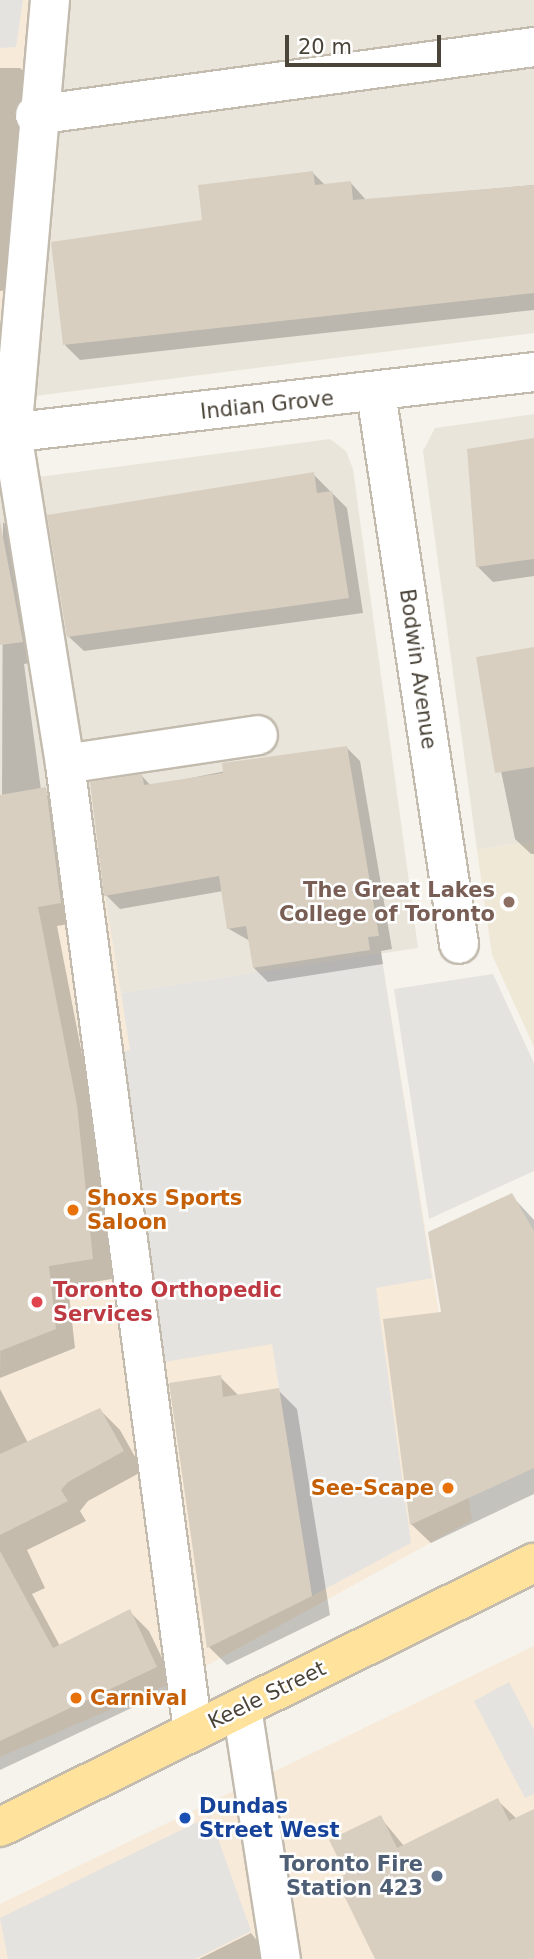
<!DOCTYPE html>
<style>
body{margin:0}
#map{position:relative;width:534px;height:1959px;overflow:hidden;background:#f6f3ec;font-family:"DejaVu Sans",sans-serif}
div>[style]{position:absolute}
.residential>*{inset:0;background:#eae5da}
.commercial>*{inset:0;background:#f7ead8}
.education>*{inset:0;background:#efe8d6}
.parking>*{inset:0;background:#e5e3e0}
.shadow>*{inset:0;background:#0003}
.building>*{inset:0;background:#d8cfc1}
.roads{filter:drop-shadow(2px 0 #c2bbae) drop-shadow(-2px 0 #c2bbae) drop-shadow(0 2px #c2bbae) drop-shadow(0 -2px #c2bbae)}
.minor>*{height:38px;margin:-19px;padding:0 19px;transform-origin:19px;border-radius:19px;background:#fff}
.major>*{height:38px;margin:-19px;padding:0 19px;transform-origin:19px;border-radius:19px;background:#ffe39c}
.dots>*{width:19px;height:19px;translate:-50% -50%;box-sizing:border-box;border:4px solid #fff;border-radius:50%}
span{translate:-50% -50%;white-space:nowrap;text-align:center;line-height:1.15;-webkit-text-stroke:5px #fff;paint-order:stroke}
.street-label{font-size:21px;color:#4b4439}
.education-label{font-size:21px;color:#785e54;font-weight:700}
.right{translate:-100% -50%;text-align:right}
.food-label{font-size:21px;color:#c56008;font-weight:700}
.left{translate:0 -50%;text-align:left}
.health-label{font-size:21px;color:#be3a42;font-weight:700}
.transit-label{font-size:21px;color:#164399;font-weight:700}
.service-label{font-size:21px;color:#4e5e75;font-weight:700}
.scale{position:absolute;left:285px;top:35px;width:156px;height:32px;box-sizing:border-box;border:4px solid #4b4439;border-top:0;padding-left:9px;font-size:21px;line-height:24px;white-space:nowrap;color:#4b4439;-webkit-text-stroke:5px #fff;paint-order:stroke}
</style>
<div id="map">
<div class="residential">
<div style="clip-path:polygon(39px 0,534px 0,534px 333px,3px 400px)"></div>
<div style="clip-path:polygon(534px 414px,534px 841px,477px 850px,423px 451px,435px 428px)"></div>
<div style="clip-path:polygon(330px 439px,346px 451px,353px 469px,418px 948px,121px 993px,0 909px,0 482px)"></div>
</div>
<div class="commercial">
<div style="clip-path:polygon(0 0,39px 0,0 400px)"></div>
<div style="clip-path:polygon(105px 895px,121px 993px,381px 953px,472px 1520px,186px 1677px,0 1757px,0 909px)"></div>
<div style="clip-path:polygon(534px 1646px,534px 1959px,0 1959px,0 1904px)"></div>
</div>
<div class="education">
<div style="clip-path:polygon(534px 841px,534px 1047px,492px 955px,477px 850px)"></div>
</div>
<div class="parking">
<div style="clip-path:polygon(0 0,23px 0,16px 47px,0 48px)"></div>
<div style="clip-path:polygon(381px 953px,432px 1278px,376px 1288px,411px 1543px,312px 1596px,272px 1344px,164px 1362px,122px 1052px,130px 1050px,121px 993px)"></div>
<div style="clip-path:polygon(493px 974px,534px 1063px,534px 1171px,429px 1219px,394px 989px)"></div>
<div style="clip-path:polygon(509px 1682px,534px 1730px,534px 1794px,525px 1798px,474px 1701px)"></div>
<div style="clip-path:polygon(210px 1816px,251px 1931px,195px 1959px,8px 1959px,0 1918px)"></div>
</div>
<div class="shadow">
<div style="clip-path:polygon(0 68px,20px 68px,39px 87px,15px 289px,0 291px)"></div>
<div style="clip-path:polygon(313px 173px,325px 185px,350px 182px,366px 200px,534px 185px,534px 310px,80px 360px,65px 345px,204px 221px)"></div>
<div style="clip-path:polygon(534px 439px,534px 576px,493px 582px,477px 566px)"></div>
<div style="clip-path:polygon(313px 474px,347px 508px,363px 613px,84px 651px,68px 636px)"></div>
<div style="clip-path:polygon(3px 522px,23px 542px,42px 661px,24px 664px,41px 790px,65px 809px,80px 922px,57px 926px,96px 1126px,112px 1279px,68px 1286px,75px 1348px,0 1378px)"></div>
<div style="clip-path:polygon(534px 649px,534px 854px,531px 854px,515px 839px,478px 659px)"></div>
<div style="clip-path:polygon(346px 747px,360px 761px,392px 949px,381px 951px,383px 964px,268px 982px,254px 968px,250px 941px,229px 929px,223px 891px,120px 909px,106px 895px,142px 776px,151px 786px)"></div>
<div style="clip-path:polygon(511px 1195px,534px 1220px,534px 1494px,431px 1543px,411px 1524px,443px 1313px)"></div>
<div style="clip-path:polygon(220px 1377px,239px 1396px,278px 1390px,297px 1409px,330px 1615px,227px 1665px,209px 1647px)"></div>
<div style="clip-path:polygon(0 1389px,28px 1443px,100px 1410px,120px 1430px,143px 1471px,88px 1501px,80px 1511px,86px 1521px,27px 1550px,45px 1588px,32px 1594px,60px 1646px,129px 1611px,149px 1631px,176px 1687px,0 1770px)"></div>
<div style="clip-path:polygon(497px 1800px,517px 1819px,534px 1811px,534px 1959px,377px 1959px,349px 1874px,380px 1817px,404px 1846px)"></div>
<div style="clip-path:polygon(251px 1933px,272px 1959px,199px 1959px)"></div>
</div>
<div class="building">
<div style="clip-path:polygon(313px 171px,315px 185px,351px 181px,353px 200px,534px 185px,534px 293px,63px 345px,51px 242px,202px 220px,198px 185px)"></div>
<div style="clip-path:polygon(534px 438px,534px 559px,476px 567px,467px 449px)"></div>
<div style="clip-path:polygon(314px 472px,317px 493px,332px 491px,349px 598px,67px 637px,47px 515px)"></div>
<div style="clip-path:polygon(0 521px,23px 642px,0 645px)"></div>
<div style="clip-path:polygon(534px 647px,534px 767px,495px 773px,476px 657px)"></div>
<div style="clip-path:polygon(347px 746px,379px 936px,368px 937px,370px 950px,253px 968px,246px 926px,227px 929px,219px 876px,104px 896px,90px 782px,142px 774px,144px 785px,223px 773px,222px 763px)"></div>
<div style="clip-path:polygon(46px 787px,61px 903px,38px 907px,77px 1105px,93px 1259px,49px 1266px,56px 1329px,0 1351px,0 795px)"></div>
<div style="clip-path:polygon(512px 1193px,534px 1231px,534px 1468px,410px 1525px,383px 1319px,441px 1312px,428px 1232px)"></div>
<div style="clip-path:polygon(221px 1375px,223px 1397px,279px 1388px,312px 1596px,207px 1648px,169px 1383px)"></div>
<div style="clip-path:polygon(100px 1408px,124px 1451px,68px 1482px,61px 1490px,68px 1501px,0 1535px,0 1454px)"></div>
<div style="clip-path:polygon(0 1551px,53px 1648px,130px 1609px,157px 1667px,0 1741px)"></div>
<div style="clip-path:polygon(498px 1798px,509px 1821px,534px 1809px,534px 1959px,375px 1959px,336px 1879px,346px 1874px,329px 1840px,381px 1815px,397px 1848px)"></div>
</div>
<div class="roads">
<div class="minor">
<div style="left:50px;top:0;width:435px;rotate:95deg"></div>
<div style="left:12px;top:433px;width:335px;rotate:80.9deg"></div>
<div style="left:65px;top:764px;width:975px;rotate:82.46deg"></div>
<div style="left:35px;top:115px;width:504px;rotate:-7.76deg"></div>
<div style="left:376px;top:393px;width:557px;rotate:81.43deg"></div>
<div style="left:0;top:434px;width:538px;rotate:-6.62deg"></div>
<div style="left:65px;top:764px;width:195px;rotate:-8.5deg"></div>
<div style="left:242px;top:1708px;width:254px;rotate:81.2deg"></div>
</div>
<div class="major">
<div style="left:0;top:1827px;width:596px;rotate:-26.31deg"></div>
</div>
</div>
<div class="dots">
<div style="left:509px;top:902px;background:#8d6e63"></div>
<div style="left:73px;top:1210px;background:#e8710a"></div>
<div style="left:37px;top:1302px;background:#e0444e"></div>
<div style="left:448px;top:1488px;background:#e8710a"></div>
<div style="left:76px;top:1698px;background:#e8710a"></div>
<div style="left:185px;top:1818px;background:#1a4fb4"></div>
<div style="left:437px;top:1876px;background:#5c6f8a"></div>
</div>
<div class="street-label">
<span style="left:267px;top:405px;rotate:-6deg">Indian Grove</span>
<span style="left:418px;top:669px;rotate:82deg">Bodwin Avenue</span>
<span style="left:267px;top:1695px;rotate:-26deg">Keele Street</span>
</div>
<div class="education-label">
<span class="right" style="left:495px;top:902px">The Great Lakes<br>College of Toronto</span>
</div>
<div class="food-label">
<span class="left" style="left:87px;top:1210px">Shoxs Sports<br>Saloon</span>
<span class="right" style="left:434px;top:1488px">See-Scape</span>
<span class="left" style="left:90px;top:1698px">Carnival</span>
</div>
<div class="health-label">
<span class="left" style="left:53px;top:1302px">Toronto Orthopedic<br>Services</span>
</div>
<div class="transit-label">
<span class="left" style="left:199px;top:1818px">Dundas<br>Street West</span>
</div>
<div class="service-label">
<span class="right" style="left:423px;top:1876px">Toronto Fire<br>Station 423</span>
</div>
<div class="scale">20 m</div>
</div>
